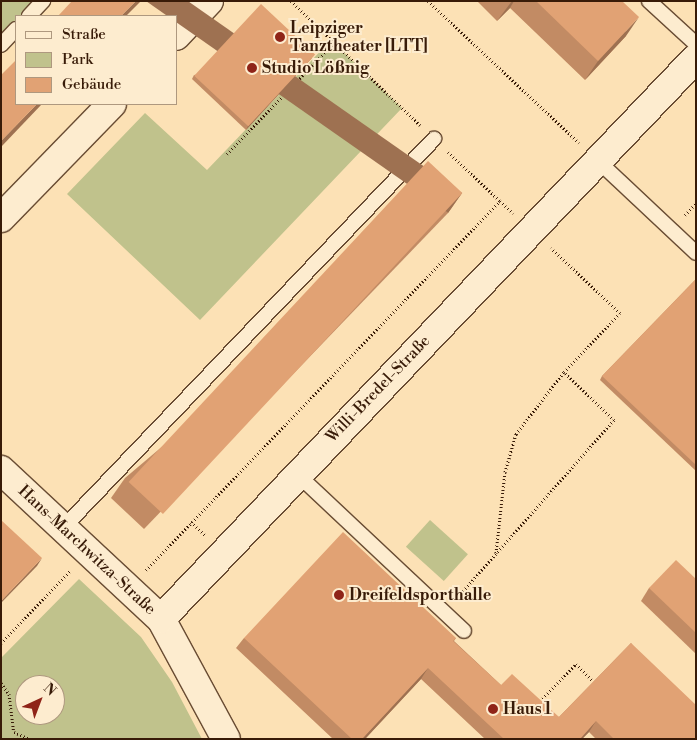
<!DOCTYPE html>
<meta charset="utf-8">
<style>
body{margin:0}
#map{position:relative;width:697px;height:740px;overflow:hidden;background:#fce1b5;font-family:"Libre Bodoni",serif}
div>[style]{position:absolute}
.green>*{inset:0;background:#c0c28c;transform-origin:0 0}
.path>*{height:3px;margin-top:-1.5px;transform-origin:0;background:repeating-linear-gradient(90deg,#381b08 0 1px,transparent 0 3.5px)}
.roads{filter:drop-shadow(1px 0 #694c33) drop-shadow(-1px 0 #694c33) drop-shadow(0 1px #694c33) drop-shadow(0 -1px #694c33)}
.lane>*{height:14px;margin:-7px;padding:0 7px;transform-origin:7px;border-radius:7px;background:#fdeccf}
.street>*{height:28px;margin:-14px;padding:0 14px;transform-origin:14px;border-radius:14px;background:#fdeccf}
.wall>*{inset:0;background:#c28b64}
.shaded-wall>*{inset:0;background:#9e7151;transform-origin:0 0}
.building>*{inset:0;background:#e1a274;transform-origin:0 0}
.dots>*{width:14px;height:14px;translate:-50% -50%;box-sizing:border-box;border:2px solid #fdeccf;border-radius:50%}
span{translate:-50% -50%;white-space:nowrap;text-align:center;line-height:1.15;-webkit-text-stroke:4px #fdeccf;paint-order:stroke}
.poi-label{font-size:16px;color:#381b08;font-weight:700}
.left{translate:0 -50%;text-align:left}
.street-label{font-size:16px;color:#381b08}
.frame{position:absolute;inset:0;border:2px solid #381b08;pointer-events:none}
.legend{position:absolute;left:15px;top:15px;width:162px;height:90px;box-sizing:border-box;background:#fdeccf;border:1px solid #ae987f;margin:0;padding:6px 9px;list-style:none;font-size:15px;color:#381b08}
.legend li{display:flex;align-items:center;gap:10px;height:25px}
.legend b{width:25px;border:1px solid #ae987f}
.north{position:absolute;left:15px;top:675px;width:50px;height:50px;box-sizing:border-box;background:#fdeccf;border:1px solid #ae987f;border-radius:50%;rotate:43deg;font-size:14px;font-weight:700;line-height:20px;text-align:center;color:#381b08}
.north::after{content:'';display:block;margin:auto;width:18px;height:22px;background:#8f2418;clip-path:polygon(50% 0,100% 100%,50% 72%,0 100%)}
</style>
<div id="map">
<div class="green">
<div style="clip-path:polygon(1px 1px,43px 1px,29px 16px,16px 16px,16px 29px,1px 45px)"></div>
<div style="clip-path:polygon(331px 40px,402px 108px,200px 320px,67px 194px,145px 113px,207px 170px)"></div>
<div style="left:430px;top:520px;width:51px;height:36px;rotate:42deg"></div>
<div style="clip-path:polygon(evenodd,79px 579px,141px 637px,172px 682px,202px 739px,1px 739px,1px 658px,79px 579px,25px 685px,55px 685px,55px 715px,25px 715px,25px 685px)"></div>
</div>
<div class="path">
<div style="left:291px;top:1px;width:179px;rotate:43.9deg"></div>
<div style="left:428px;top:1px;width:207px;rotate:43.2deg"></div>
<div style="left:448px;top:152px;width:71px;rotate:43.3deg"></div>
<div style="left:227px;top:154px;width:154px;rotate:-46.1deg"></div>
<div style="left:685px;top:215px;width:16px;rotate:-47deg"></div>
<div style="left:191px;top:522px;width:19px;rotate:43deg"></div>
<div style="left:496px;top:553px;width:81px;rotate:-83.7deg"></div>
<div style="left:505px;top:472px;width:40px;rotate:-74deg"></div>
<div style="left:516px;top:434px;width:78px;rotate:-52.3deg"></div>
<div style="left:146px;top:570px;width:511px;rotate:-46.19deg"></div>
<div style="left:500px;top:201px;width:18px;rotate:43deg"></div>
<div style="left:456px;top:599px;width:239px;rotate:-48.6deg"></div>
<div style="left:614px;top:420px;width:69px;rotate:-136.2deg"></div>
<div style="left:564px;top:372px;width:81px;rotate:-46.5deg"></div>
<div style="left:620px;top:313px;width:95px;rotate:-136.7deg"></div>
<div style="left:1px;top:643px;width:100px;rotate:-46.2deg"></div>
<div style="left:1px;top:683px;width:14px;rotate:54deg"></div>
<div style="left:9px;top:694px;width:38px;rotate:83deg"></div>
<div style="left:14px;top:732px;width:17px;rotate:24deg"></div>
<div style="left:540px;top:701px;width:52px;rotate:-45.8deg"></div>
<div style="left:576px;top:664px;width:27px;rotate:45deg"></div>
</div>
<div class="roads">
<div class="lane">
<div style="left:649px;top:1px;width:64px;rotate:42.5deg"></div>
<div style="left:29px;top:16px;width:21px;rotate:-47deg"></div>
<div style="left:1px;top:45px;width:22px;rotate:-47deg"></div>
<div style="left:598px;top:161px;width:134px;rotate:43.2deg"></div>
<div style="left:297px;top:474px;width:229px;rotate:43.2deg"></div>
<div style="left:63px;top:528px;width:538px;rotate:-46.36deg"></div>
</div>
<div class="street">
<div style="left:176px;top:36px;width:48px;rotate:-46.7deg"></div>
<div style="left:1px;top:218px;width:159px;rotate:-45.8deg"></div>
<div style="left:1px;top:470px;width:219px;rotate:43deg"></div>
<div style="left:161px;top:619px;width:136px;rotate:61.6deg"></div>
<div style="left:161px;top:619px;width:775px;rotate:-46.36deg"></div>
</div>
</div>
<div class="wall">
<div style="clip-path:polygon(477px 1px,622px 1px,626px 36px,585px 80px,510px 8px,497px 21px)"></div>
<div style="clip-path:polygon(312px 58px,246px 130px,192px 79px,194px 75px)"></div>
<div style="clip-path:polygon(462px 193px,448px 213px,144px 529px,111px 498px,125px 478px)"></div>
<div style="clip-path:polygon(696px 279px,696px 471px,600px 380px,602px 376px)"></div>
<div style="clip-path:polygon(696px 579px,696px 654px,641px 601px,649px 588px)"></div>
<div style="clip-path:polygon(244px 638px,456px 638px,454px 641px,501px 685px,559px 717px,631px 643px,696px 739px,596px 739px,589px 732px,582px 739px,485px 739px,421px 679px,365px 739px,333px 739px,236px 648px)"></div>
</div>
<div class="shaded-wall">
<div style="clip-path:polygon(136px 1px,141px 1px,126px 16px,121px 16px)"></div>
<div style="clip-path:polygon(512px 1px,514px 1px,510px 8px,497px 21px)"></div>
<div style="clip-path:polygon(639px 17px,626px 36px,585px 80px,598px 61px)"></div>
<div style="clip-path:polygon(315px 55px,312px 58px,246px 130px,248px 126px)"></div>
<div style="clip-path:polygon(37px 104px,42px 104px,1px 147px,1px 141px)"></div>
<div style="left:462px;top:193px;width:24px;height:438px;rotate:125deg"></div>
<div style="clip-path:polygon(42px 558px,37px 566px,1px 603px,1px 601px)"></div>
<div style="clip-path:polygon(428px 668px,421px 679px,365px 739px,362px 739px)"></div>
<div style="clip-path:polygon(596px 721px,589px 732px,582px 739px,580px 739px)"></div>
</div>
<div class="building">
<div style="clip-path:polygon(72px 1px,136px 1px,121px 16px,58px 16px)"></div>
<div style="clip-path:polygon(536px 1px,622px 1px,639px 17px,598px 61px)"></div>
<div style="left:261px;top:4px;width:74px;height:98px;rotate:43deg"></div>
<div style="clip-path:polygon(16px 60px,16px 104px,37px 104px,1px 141px,1px 75px)"></div>
<div style="left:428px;top:161px;width:47px;height:439px;rotate:43deg"></div>
<div style="clip-path:polygon(696px 279px,696px 465px,602px 376px)"></div>
<div style="clip-path:polygon(1px 520px,42px 558px,1px 601px)"></div>
<div style="clip-path:polygon(343px 532px,456px 638px,453px 641px,501px 685px,512px 674px,559px 717px,631px 643px,696px 705px,696px 739px,614px 739px,596px 721px,580px 739px,504px 739px,428px 668px,362px 739px,352px 739px,244px 638px)"></div>
<div style="clip-path:polygon(676px 560px,696px 579px,696px 633px,649px 588px)"></div>
</div>
<div class="dots">
<div style="left:280px;top:37px;background:#8f2418"></div>
<div style="left:252px;top:68px;background:#8f2418"></div>
<div style="left:339px;top:595px;background:#8f2418"></div>
<div style="left:493px;top:709px;background:#8f2418"></div>
</div>
<div class="poi-label">
<span class="left" style="left:290px;top:37px">Leipziger<br>Tanztheater [LTT]</span>
<span class="left" style="left:262px;top:68px">Studio Lößnig</span>
<span class="left" style="left:349px;top:595px">Dreifeldsporthalle</span>
<span class="left" style="left:503px;top:709px">Haus 1</span>
</div>
<div class="street-label">
<span style="left:378px;top:389px;rotate:-46deg">Willi-Bredel-Straße</span>
<span style="left:87px;top:550px;rotate:43deg">Hans-Marchwitza-Straße</span>
</div>
<div class="frame"></div>
<ul class="legend">
<li><b style="height:6px;background:#fdeccf"></b>Straße</li>
<li><b style="height:14px;background:#c0c28c"></b>Park</li>
<li><b style="height:14px;background:#e1a274"></b>Gebäude</li>
</ul>
<div class="north">N</div>
</div>
